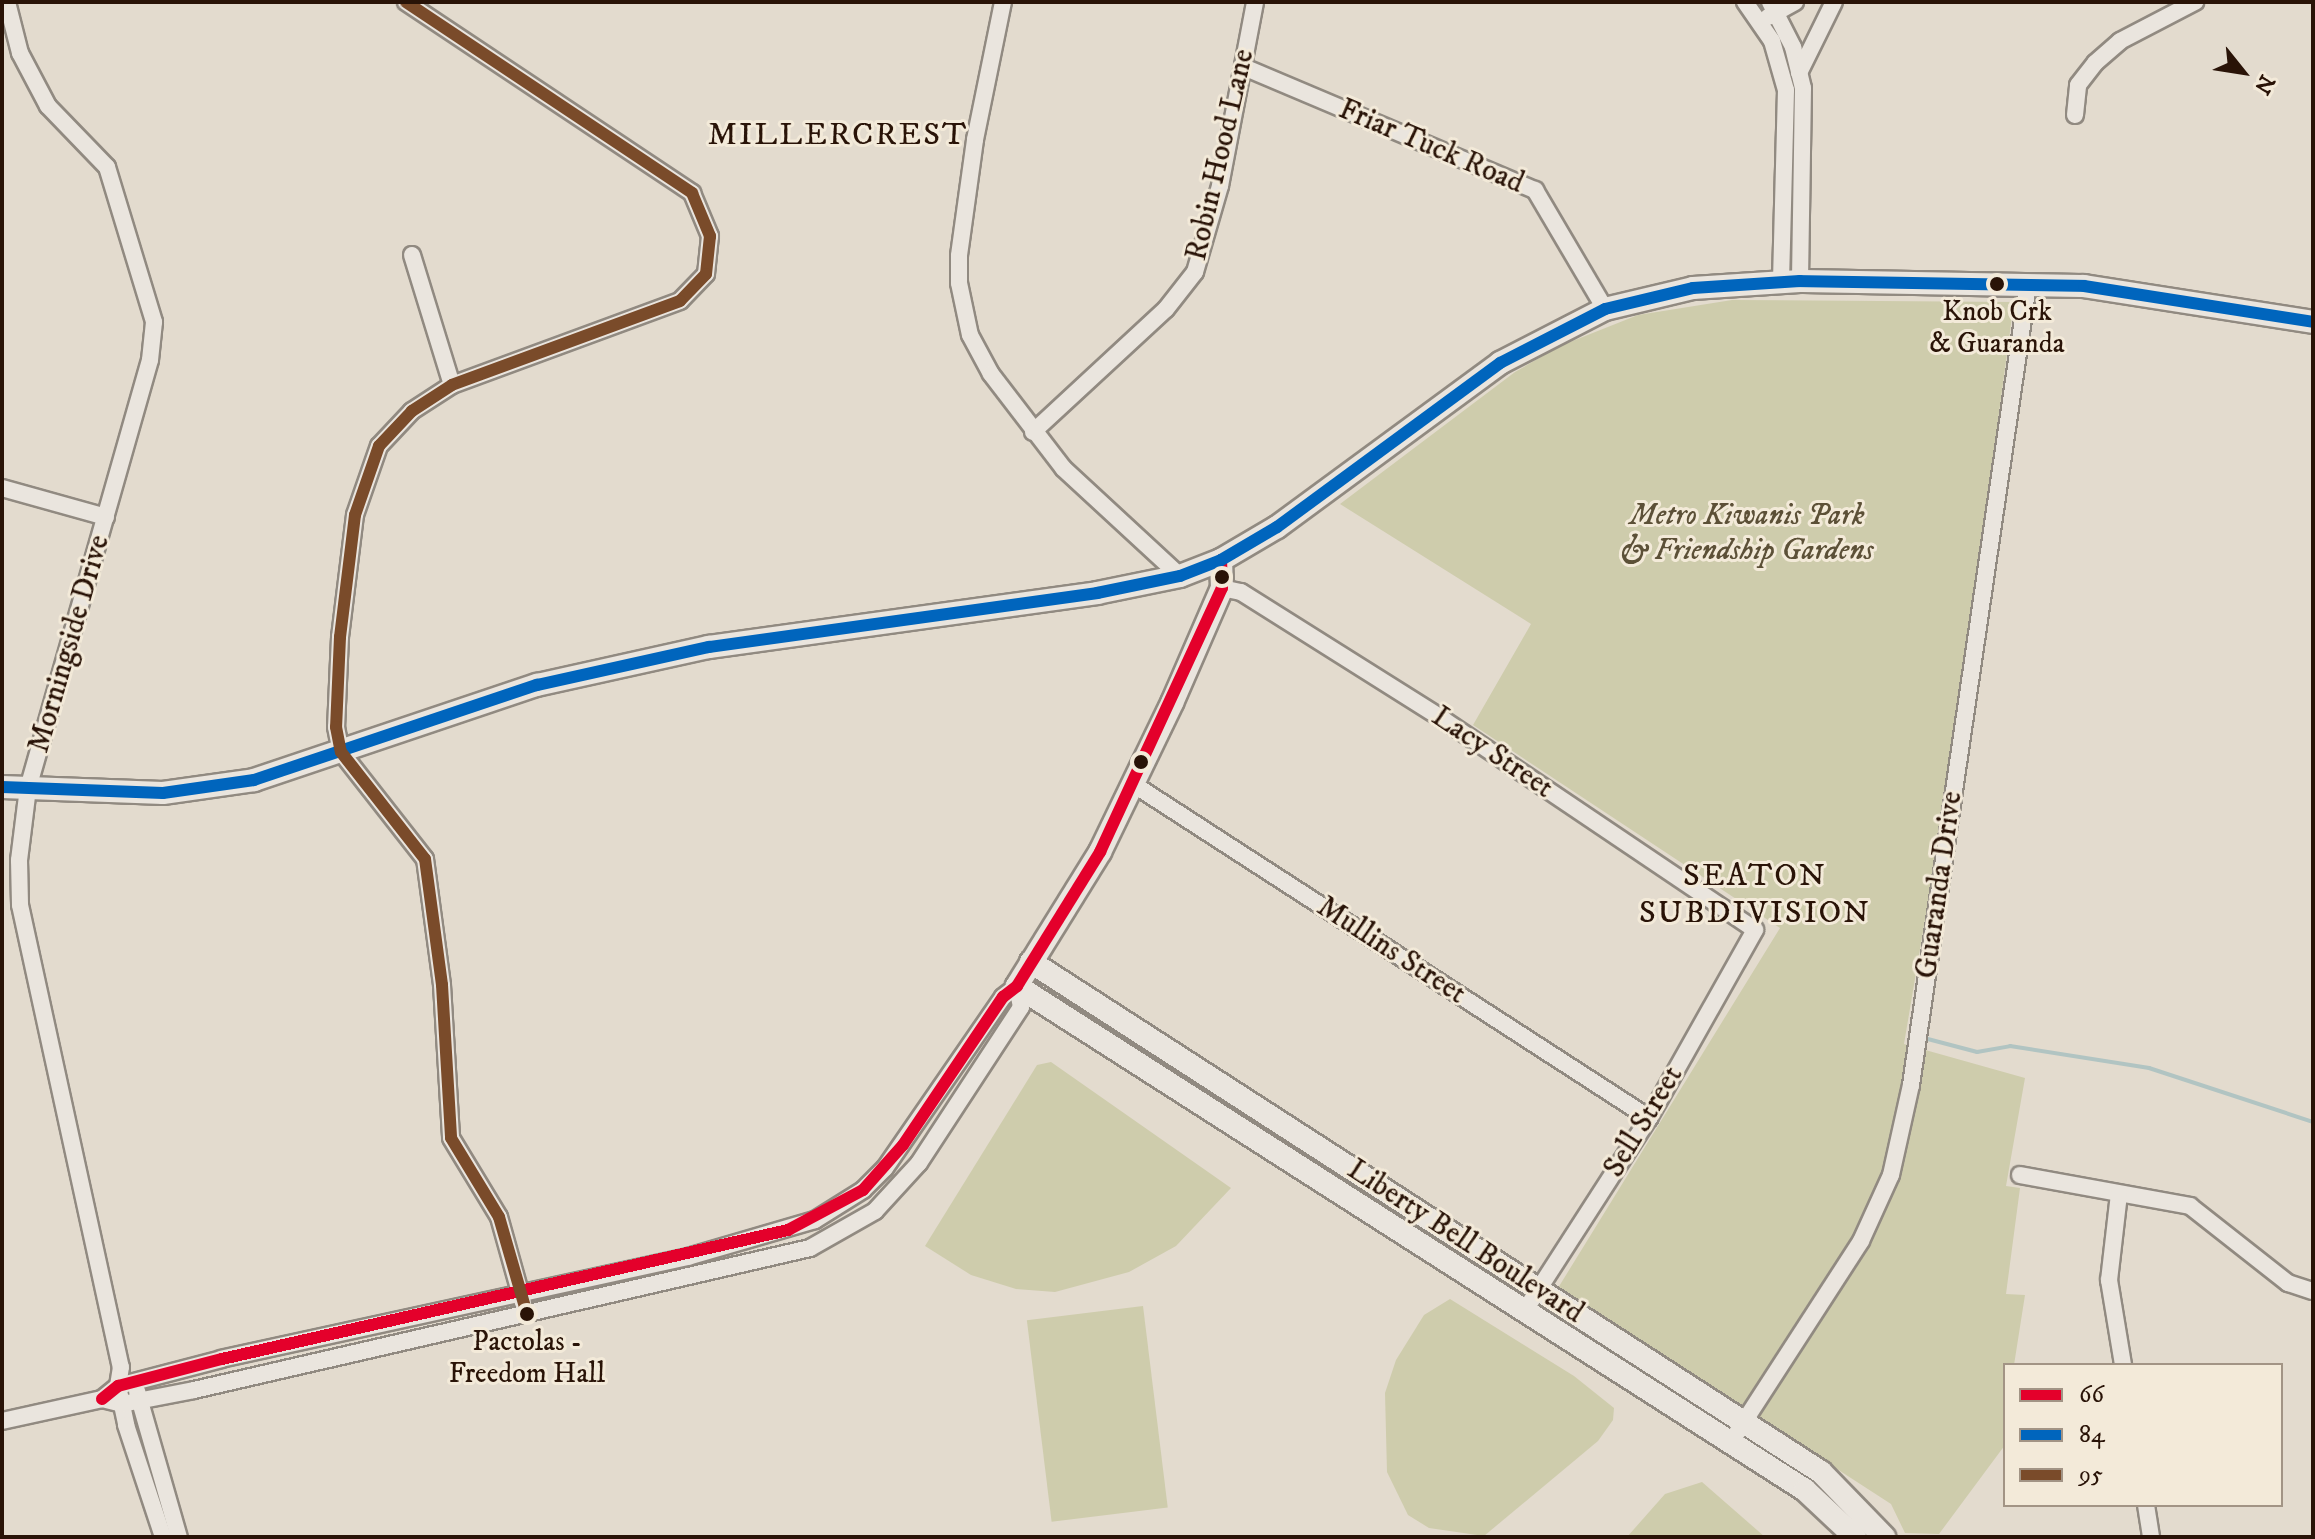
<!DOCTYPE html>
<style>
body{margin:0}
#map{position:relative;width:2315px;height:1539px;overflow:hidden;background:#e3dbce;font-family:"IM FELL DW Pica",serif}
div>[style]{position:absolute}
.green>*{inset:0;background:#ceccac;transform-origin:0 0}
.stream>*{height:4px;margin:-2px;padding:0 2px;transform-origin:2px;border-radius:2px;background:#b1c4c2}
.roads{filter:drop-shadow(2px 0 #918a81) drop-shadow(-2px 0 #918a81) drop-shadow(0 2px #918a81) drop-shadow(0 -2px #918a81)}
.street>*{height:16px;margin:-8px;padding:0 8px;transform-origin:8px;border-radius:8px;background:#eae5de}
.secondary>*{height:22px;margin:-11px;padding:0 11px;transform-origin:11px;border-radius:11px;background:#eae5de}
.bus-1>*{height:12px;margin:-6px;padding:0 6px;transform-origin:6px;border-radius:6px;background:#e4002b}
.bus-2>*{height:12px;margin:-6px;padding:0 6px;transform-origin:6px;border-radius:6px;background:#0065bd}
.bus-3>*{height:12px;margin:-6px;padding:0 6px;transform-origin:6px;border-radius:6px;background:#7a4b2a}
.dots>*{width:22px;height:22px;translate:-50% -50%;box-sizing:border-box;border:4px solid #f3ead9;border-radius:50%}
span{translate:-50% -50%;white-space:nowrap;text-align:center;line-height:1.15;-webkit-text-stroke:6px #f3ead9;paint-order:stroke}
.bus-label{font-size:28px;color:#291307}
.street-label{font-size:30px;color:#291307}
.park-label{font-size:30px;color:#5c5037;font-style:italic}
.neighbourhood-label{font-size:32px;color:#291307;letter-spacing:2px}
.frame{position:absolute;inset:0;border:4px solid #291307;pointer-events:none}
.legend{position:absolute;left:2003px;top:1363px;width:280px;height:144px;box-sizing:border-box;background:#f3ead9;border:2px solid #a29485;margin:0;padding:10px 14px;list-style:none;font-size:24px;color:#291307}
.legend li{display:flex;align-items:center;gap:16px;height:40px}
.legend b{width:40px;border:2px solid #a29485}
.north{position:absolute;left:2203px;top:32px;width:80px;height:80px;-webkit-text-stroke:6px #f3ead9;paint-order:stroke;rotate:120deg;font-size:22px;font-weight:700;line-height:32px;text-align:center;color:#291307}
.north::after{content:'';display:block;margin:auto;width:28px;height:36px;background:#291307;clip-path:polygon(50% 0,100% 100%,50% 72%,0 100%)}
</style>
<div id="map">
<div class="green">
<div style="clip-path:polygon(1732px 300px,2014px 302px,1952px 760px,1904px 1044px,2025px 1078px,2006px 1186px,2020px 1188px,2006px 1294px,2025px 1295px,2014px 1365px,2005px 1365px,2005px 1445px,1939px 1534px,1905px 1533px,1891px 1504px,1558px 1288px,1780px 928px,1473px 725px,1531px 624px,1340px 504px,1515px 372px,1560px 346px,1638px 315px)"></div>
<div style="clip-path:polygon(1051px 1062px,1231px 1188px,1176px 1246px,1129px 1272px,1055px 1292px,1016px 1289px,971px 1275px,925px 1246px,1037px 1065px)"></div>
<div style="clip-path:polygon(1450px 1299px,1574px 1376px,1614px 1408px,1613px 1420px,1598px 1441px,1484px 1536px,1429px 1528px,1408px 1515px,1387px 1472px,1385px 1393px,1396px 1360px,1424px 1315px)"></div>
<div style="left:1143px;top:1306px;width:203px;height:117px;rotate:83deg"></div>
<div style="clip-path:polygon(1702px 1482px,1765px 1537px,1627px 1537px,1665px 1494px)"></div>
</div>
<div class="stream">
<div style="left:1924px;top:1038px;width:55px;rotate:14.8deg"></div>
<div style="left:1977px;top:1052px;width:34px;rotate:-10deg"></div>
<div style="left:2010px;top:1046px;width:141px;rotate:9deg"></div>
<div style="left:2149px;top:1068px;width:173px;rotate:18.2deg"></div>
</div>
<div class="roads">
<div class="street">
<div style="left:7px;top:2px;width:53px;rotate:75.7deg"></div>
<div style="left:20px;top:53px;width:60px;rotate:62.2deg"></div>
<div style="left:48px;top:106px;width:85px;rotate:46deg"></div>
<div style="left:107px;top:167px;width:162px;rotate:73.1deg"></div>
<div style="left:154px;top:322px;width:38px;rotate:96deg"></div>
<div style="left:150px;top:360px;width:445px;rotate:105.9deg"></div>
<div style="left:28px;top:788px;width:73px;rotate:97.1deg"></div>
<div style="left:19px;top:860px;width:45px;rotate:88.7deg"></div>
<div style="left:20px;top:905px;width:473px;rotate:77.7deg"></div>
<div style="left:121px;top:1367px;width:19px;rotate:99deg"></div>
<div style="left:118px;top:1386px;width:40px;rotate:78deg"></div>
<div style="left:126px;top:1425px;width:118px;rotate:71.7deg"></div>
<div style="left:406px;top:2px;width:344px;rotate:33.7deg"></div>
<div style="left:692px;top:193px;width:47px;rotate:67.3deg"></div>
<div style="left:710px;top:236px;width:38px;rotate:96deg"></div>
<div style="left:706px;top:274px;width:37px;rotate:134deg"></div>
<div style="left:680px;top:301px;width:243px;rotate:159.8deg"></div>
<div style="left:452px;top:385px;width:48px;rotate:147deg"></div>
<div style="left:412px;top:411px;width:48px;rotate:133.3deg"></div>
<div style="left:379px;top:446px;width:73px;rotate:109.2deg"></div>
<div style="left:355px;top:515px;width:123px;rotate:97deg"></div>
<div style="left:340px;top:637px;width:90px;rotate:92.5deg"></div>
<div style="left:336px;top:727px;width:25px;rotate:79deg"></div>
<div style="left:341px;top:752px;width:136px;rotate:51.9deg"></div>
<div style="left:425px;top:859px;width:127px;rotate:82.3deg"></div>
<div style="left:442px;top:985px;width:153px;rotate:86.6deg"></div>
<div style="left:451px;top:1138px;width:92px;rotate:58.7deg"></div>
<div style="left:499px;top:1217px;width:89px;rotate:74.4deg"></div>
<div style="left:1003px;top:2px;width:141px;rotate:101.5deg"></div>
<div style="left:975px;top:140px;width:117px;rotate:97.9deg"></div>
<div style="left:959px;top:256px;width:27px;rotate:90deg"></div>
<div style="left:959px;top:283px;width:53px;rotate:78.1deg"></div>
<div style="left:970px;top:335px;width:44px;rotate:61.7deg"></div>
<div style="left:991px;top:374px;width:118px;rotate:52.5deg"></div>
<div style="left:1063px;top:468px;width:159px;rotate:42.7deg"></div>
<div style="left:1745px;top:2px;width:47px;rotate:55.3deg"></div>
<div style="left:1772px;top:41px;width:51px;rotate:74.1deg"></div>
<div style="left:1786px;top:90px;width:192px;rotate:91.5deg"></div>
<div style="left:1770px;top:2px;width:51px;rotate:62.9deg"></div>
<div style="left:1793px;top:47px;width:42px;rotate:76.3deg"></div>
<div style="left:1803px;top:88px;width:193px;rotate:90.9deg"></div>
<div style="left:1768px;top:17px;width:31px;rotate:-29deg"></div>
<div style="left:1246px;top:68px;width:314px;rotate:22.9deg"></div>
<div style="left:1535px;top:190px;width:138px;rotate:59.5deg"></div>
<div style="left:1799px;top:73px;width:79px;rotate:-63.8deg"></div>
<div style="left:2075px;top:115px;width:30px;rotate:-84deg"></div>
<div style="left:2078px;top:85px;width:28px;rotate:-52deg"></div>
<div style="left:2095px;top:63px;width:33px;rotate:-41deg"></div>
<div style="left:2120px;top:41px;width:85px;rotate:-27.5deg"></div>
<div style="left:412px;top:255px;width:136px;rotate:72.9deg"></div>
<div style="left:1033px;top:432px;width:181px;rotate:-42.8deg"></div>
<div style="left:1166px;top:309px;width:47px;rotate:-51.9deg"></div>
<div style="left:1195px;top:272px;width:90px;rotate:-73.8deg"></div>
<div style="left:1220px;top:186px;width:187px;rotate:-79.2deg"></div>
<div style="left:2px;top:488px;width:108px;rotate:15.6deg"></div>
<div style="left:1222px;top:588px;width:19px;rotate:12deg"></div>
<div style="left:1241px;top:592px;width:240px;rotate:32.2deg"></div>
<div style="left:1444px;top:720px;width:375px;rotate:34deg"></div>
<div style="left:1755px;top:930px;width:216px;rotate:119.4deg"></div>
<div style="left:1649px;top:1118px;width:227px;rotate:122.8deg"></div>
<div style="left:1133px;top:784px;width:615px;rotate:32.91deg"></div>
<div style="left:2020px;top:1175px;width:173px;rotate:10.3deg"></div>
<div style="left:2190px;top:1206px;width:125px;rotate:38.2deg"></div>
<div style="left:2288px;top:1283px;width:26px;rotate:18deg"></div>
<div style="left:2119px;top:1194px;width:87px;rotate:96.6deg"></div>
<div style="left:2109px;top:1280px;width:86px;rotate:80.6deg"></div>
<div style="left:137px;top:1391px;width:152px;rotate:74deg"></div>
<div style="left:2px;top:1421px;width:102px;rotate:-12.4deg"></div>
<div style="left:102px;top:1399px;width:21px;rotate:14deg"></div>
<div style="left:122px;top:1404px;width:73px;rotate:-11deg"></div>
<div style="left:194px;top:1390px;width:632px;rotate:-12.98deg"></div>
<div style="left:810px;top:1248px;width:75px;rotate:-29.6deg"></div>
<div style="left:875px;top:1211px;width:65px;rotate:-47.5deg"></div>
<div style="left:919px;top:1163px;width:186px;rotate:-56.8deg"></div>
<div style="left:1021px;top:1007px;width:21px;rotate:-101deg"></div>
<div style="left:1017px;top:986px;width:18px;rotate:142deg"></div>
<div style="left:1003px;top:997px;width:208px;rotate:124.6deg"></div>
<div style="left:885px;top:1168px;width:31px;rotate:135deg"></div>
<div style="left:863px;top:1190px;width:57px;rotate:148deg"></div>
<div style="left:815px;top:1220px;width:132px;rotate:163.8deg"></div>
<div style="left:688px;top:1257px;width:477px;rotate:167.7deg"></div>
<div style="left:222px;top:1359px;width:107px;rotate:165.4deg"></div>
<div style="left:118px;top:1386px;width:21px;rotate:141deg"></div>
<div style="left:1731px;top:1442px;width:239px;rotate:-57.1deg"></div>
<div style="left:1861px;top:1241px;width:72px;rotate:-65.6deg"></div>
<div style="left:1891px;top:1175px;width:92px;rotate:-77.5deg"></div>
<div style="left:1911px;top:1085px;width:809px;rotate:-81.68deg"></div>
<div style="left:2146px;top:1505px;width:32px;rotate:81deg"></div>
</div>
<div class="secondary">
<div style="left:1221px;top:560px;width:28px;rotate:88deg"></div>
<div style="left:1222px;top:588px;width:125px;rotate:113.5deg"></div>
<div style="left:1172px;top:703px;width:165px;rotate:115.8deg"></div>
<div style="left:1100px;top:852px;width:158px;rotate:121.8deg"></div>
<div style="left:1017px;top:986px;width:935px;rotate:32.6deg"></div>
<div style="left:1805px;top:1490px;width:69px;rotate:43.2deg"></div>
<div style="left:2px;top:787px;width:161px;rotate:2.1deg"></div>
<div style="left:163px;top:793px;width:92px;rotate:-8.1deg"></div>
<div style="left:254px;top:780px;width:299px;rotate:-18.6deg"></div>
<div style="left:537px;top:685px;width:176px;rotate:-12.5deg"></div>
<div style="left:709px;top:647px;width:392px;rotate:-7.9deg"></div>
<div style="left:1097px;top:593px;width:85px;rotate:-11.6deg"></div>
<div style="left:1180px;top:576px;width:44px;rotate:-21.3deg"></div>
<div style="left:1221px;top:560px;width:65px;rotate:-30.5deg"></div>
<div style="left:1277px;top:527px;width:277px;rotate:-36.3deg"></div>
<div style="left:1500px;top:363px;width:118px;rotate:-27.2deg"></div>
<div style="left:1605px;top:309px;width:90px;rotate:-13.4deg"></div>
<div style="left:1693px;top:288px;width:107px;rotate:-3.7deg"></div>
<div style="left:1800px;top:281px;width:284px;rotate:1deg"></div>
<div style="left:2084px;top:286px;width:232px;rotate:8.9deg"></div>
<div style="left:1031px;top:962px;width:940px;rotate:32.85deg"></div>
<div style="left:1821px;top:1472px;width:91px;rotate:45.9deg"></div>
</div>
</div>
<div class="bus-1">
<div style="left:102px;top:1399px;width:21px;rotate:-39deg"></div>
<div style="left:118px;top:1386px;width:107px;rotate:-14.6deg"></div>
<div style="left:222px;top:1359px;width:581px;rotate:-12.84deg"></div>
<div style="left:788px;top:1230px;width:85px;rotate:-28.1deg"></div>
<div style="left:863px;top:1190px;width:60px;rotate:-48.4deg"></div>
<div style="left:903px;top:1145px;width:179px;rotate:-56deg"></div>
<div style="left:1003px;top:997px;width:18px;rotate:-38deg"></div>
<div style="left:1017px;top:986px;width:158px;rotate:-58.2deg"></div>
<div style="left:1100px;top:852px;width:291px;rotate:-65.2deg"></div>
<div style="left:1222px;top:588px;width:28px;rotate:-92deg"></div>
</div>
<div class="bus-2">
<div style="left:2px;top:787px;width:161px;rotate:2.1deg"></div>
<div style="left:163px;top:793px;width:92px;rotate:-8.1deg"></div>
<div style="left:254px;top:780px;width:299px;rotate:-18.6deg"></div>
<div style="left:537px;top:685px;width:176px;rotate:-12.5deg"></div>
<div style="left:709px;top:647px;width:392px;rotate:-7.9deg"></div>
<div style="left:1097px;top:593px;width:85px;rotate:-11.6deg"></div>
<div style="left:1180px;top:576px;width:44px;rotate:-21.3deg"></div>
<div style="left:1221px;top:560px;width:65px;rotate:-30.5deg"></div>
<div style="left:1277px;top:527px;width:277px;rotate:-36.3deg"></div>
<div style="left:1500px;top:363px;width:118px;rotate:-27.2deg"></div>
<div style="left:1605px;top:309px;width:90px;rotate:-13.4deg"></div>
<div style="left:1693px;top:288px;width:107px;rotate:-3.7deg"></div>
<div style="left:1800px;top:281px;width:284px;rotate:1deg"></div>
<div style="left:2084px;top:286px;width:232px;rotate:8.9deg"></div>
</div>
<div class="bus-3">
<div style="left:406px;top:2px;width:344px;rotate:33.7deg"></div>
<div style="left:692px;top:193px;width:47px;rotate:67.3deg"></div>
<div style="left:710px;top:236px;width:38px;rotate:96deg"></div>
<div style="left:706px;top:274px;width:37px;rotate:134deg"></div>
<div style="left:680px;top:301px;width:243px;rotate:159.8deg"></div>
<div style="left:452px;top:385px;width:48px;rotate:147deg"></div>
<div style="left:412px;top:411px;width:48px;rotate:133.3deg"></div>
<div style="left:379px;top:446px;width:73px;rotate:109.2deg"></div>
<div style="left:355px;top:515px;width:123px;rotate:97deg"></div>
<div style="left:340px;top:637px;width:90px;rotate:92.5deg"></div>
<div style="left:336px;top:727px;width:25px;rotate:79deg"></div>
<div style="left:341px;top:752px;width:136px;rotate:51.9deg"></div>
<div style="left:425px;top:859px;width:127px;rotate:82.3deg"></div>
<div style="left:442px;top:985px;width:153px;rotate:86.6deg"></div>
<div style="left:451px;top:1138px;width:92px;rotate:58.7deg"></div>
<div style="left:499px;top:1217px;width:101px;rotate:73.9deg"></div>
</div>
<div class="dots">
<div style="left:1997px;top:284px;background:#291307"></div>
<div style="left:1222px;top:577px;background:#291307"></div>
<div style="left:1141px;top:762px;background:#291307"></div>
<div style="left:527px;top:1314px;background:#291307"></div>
</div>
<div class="bus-label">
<span style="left:1997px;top:328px">Knob Crk<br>&amp; Guaranda</span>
<span style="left:527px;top:1358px">Pactolas -<br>Freedom Hall</span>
</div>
<div class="street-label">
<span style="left:1431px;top:147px;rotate:23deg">Friar Tuck Road</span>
<span style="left:1221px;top:155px;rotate:-77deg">Robin Hood Lane</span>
<span style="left:70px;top:644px;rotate:-74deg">Morningside Drive</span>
<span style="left:1492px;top:753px;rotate:34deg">Lacy Street</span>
<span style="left:1940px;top:885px;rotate:-82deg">Guaranda Drive</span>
<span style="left:1391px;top:951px;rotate:33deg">Mullins Street</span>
<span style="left:1644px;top:1122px;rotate:-59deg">Sell Street</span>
<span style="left:1465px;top:1242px;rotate:33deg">Liberty Bell Boulevard</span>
</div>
<div class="park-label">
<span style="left:1747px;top:533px">Metro Kiwanis Park<br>&amp; Friendship Gardens</span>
</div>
<div class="neighbourhood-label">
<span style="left:838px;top:135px">MILLERCREST</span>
<span style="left:1755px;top:895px">SEATON<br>SUBDIVISION</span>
</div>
<div class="frame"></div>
<ul class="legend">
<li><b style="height:10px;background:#e4002b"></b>66</li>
<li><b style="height:10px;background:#0065bd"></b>84</li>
<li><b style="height:10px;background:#7a4b2a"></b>95</li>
</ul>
<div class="north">N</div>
</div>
